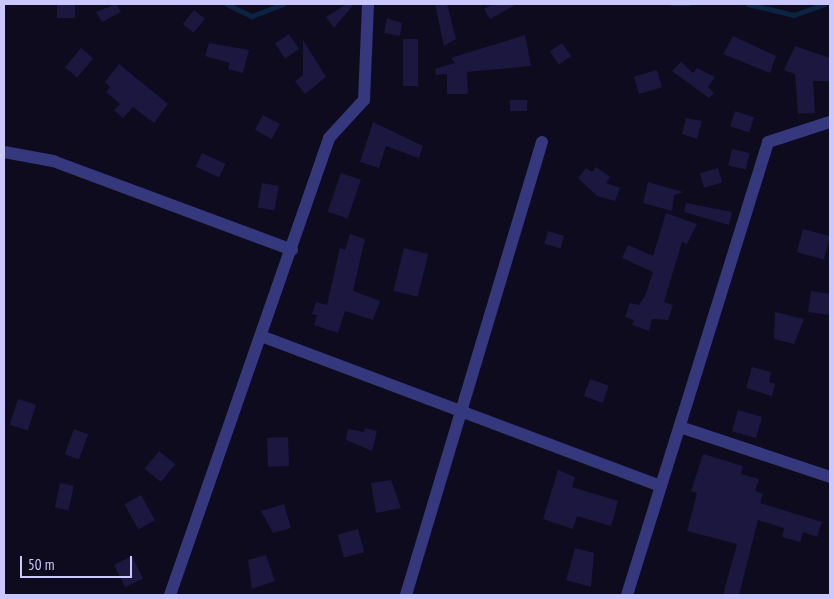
<!DOCTYPE html>
<style>
body{margin:0}
#map{position:relative;width:834px;height:599px;overflow:hidden;background:#0d0b1d;font-family:"PT Sans Narrow",sans-serif}
div>[style]{position:absolute}
.stream>*{height:4.5px;margin:-2.25px;padding:0 2.25px;transform-origin:2.25px;border-radius:2.25px;background:#0b2442}
.building>*{inset:0;background:#1c173f;transform-origin:0 0}
.minor>*{height:12px;margin:-6px;padding:0 6px;transform-origin:6px;border-radius:6px;background:#35387d}
span{translate:-50% -50%;white-space:nowrap;text-align:center;line-height:1.15;-webkit-text-stroke:5px #0d0b1d;paint-order:stroke}
.frame{position:absolute;inset:0;border:5px solid #cac8ff;pointer-events:none}
.scale{position:absolute;left:20px;top:556px;width:112px;height:22px;box-sizing:border-box;border:2px solid #cac8ff;border-top:0;padding-left:6px;font-size:15px;line-height:18px;white-space:nowrap;color:#cac8ff;-webkit-text-stroke:4px #0d0b1d;paint-order:stroke}
</style>
<div id="map">
<div class="stream">
<div style="left:227px;top:4px;width:28px;rotate:26deg"></div>
<div style="left:252px;top:16px;width:33px;rotate:-21deg"></div>
<div style="left:672px;top:4px;width:18px"></div>
<div style="left:748px;top:4px;width:47px;rotate:13.4deg"></div>
<div style="left:794px;top:15px;width:32px;rotate:-20deg"></div>
</div>
<div class="building">
<div style="left:57px;top:4px;width:18px;height:14px"></div>
<div style="clip-path:polygon(116px 4px,121px 12px,102px 22px,96px 12px)"></div>
<div style="clip-path:polygon(347px 4px,354px 4px,334px 28px,326px 17px)"></div>
<div style="clip-path:polygon(435px 4px,447px 4px,456px 39px,444px 46px)"></div>
<div style="clip-path:polygon(493px 4px,517px 4px,490px 19px,484px 9px)"></div>
<div style="left:194px;top:10px;width:14px;height:18px;rotate:39deg"></div>
<div style="clip-path:polygon(387px 18px,402px 23px,400px 36px,384px 33px)"></div>
<div style="left:289px;top:34px;width:18px;height:17px;rotate:56deg"></div>
<div style="clip-path:polygon(525px 35px,531px 66px,467px 72px,468px 94px,447px 94px,447px 74px,436px 75px,435px 69px,455px 63px,451px 58px)"></div>
<div style="clip-path:polygon(733px 36px,776px 56px,770px 73px,723px 54px)"></div>
<div style="left:403px;top:39px;width:15px;height:47px"></div>
<div style="clip-path:polygon(303px 40px,326px 77px,305px 94px,295px 81px,303px 75px)"></div>
<div style="clip-path:polygon(209px 43px,249px 50px,243px 73px,228px 69px,230px 63px,205px 56px)"></div>
<div style="left:562px;top:43px;width:16px;height:15px;rotate:55deg"></div>
<div style="clip-path:polygon(795px 46px,830px 58px,830px 81px,813px 81px,815px 113px,798px 114px,795px 74px,784px 70px)"></div>
<div style="left:81px;top:48px;width:16px;height:25px;rotate:40deg"></div>
<div style="clip-path:polygon(681px 62px,693px 73px,697px 68px,715px 77px,708px 87px,714px 93px,709px 98px,672px 71px)"></div>
<div style="clip-path:polygon(119px 64px,168px 104px,154px 123px,133px 107px,123px 118px,114px 110px,120px 104px,106px 92px,110px 87px,105px 82px)"></div>
<div style="left:657px;top:70px;width:18px;height:24px;rotate:74deg"></div>
<div style="left:510px;top:100px;width:17px;height:11px"></div>
<div style="left:735px;top:111px;width:20px;height:16px;rotate:18deg"></div>
<div style="left:263px;top:115px;width:19px;height:17px;rotate:28deg"></div>
<div style="clip-path:polygon(686px 118px,702px 121px,697px 139px,682px 134px)"></div>
<div style="clip-path:polygon(373px 122px,423px 146px,419px 158px,386px 146px,379px 168px,360px 162px)"></div>
<div style="left:732px;top:149px;width:18px;height:17px;rotate:13deg"></div>
<div style="left:202px;top:153px;width:26px;height:15px;rotate:25deg"></div>
<div style="clip-path:polygon(596px 167px,610px 177px,606px 183px,620px 188px,615px 201px,597px 196px,578px 178px,586px 168px,592px 172px)"></div>
<div style="left:718px;top:168px;width:15px;height:19px;rotate:74deg"></div>
<div style="left:341px;top:173px;width:21px;height:41px;rotate:19deg"></div>
<div style="clip-path:polygon(648px 182px,683px 192px,674px 195px,672px 211px,643px 203px)"></div>
<div style="left:262px;top:183px;width:17px;height:25px;rotate:10deg"></div>
<div style="clip-path:polygon(686px 203px,732px 212px,729px 225px,684px 212px)"></div>
<div style="clip-path:polygon(666px 213px,697px 224px,687px 244px,682px 242px,664px 302px,673px 305px,668px 320px,652px 319px,649px 331px,632px 325px,634px 320px,625px 317px,630px 303px,639px 305px,645px 296px,653px 272px,622px 258px,628px 245px,653px 256px)"></div>
<div style="left:803px;top:229px;width:28px;height:24px;rotate:15deg"></div>
<div style="left:548px;top:231px;width:17px;height:13px;rotate:17deg"></div>
<div style="clip-path:polygon(350px 234px,365px 239px,353px 291px,380px 301px,373px 320px,345px 311px,338px 333px,314px 325px,317px 315px,312px 314px,316px 302px,327px 305px,340px 248px,345px 250px)"></div>
<div style="left:404px;top:248px;width:25px;height:44px;rotate:14deg"></div>
<div style="clip-path:polygon(811px 291px,830px 294px,830px 315px,808px 312px)"></div>
<div style="clip-path:polygon(775px 312px,804px 319px,794px 344px,774px 339px)"></div>
<div style="clip-path:polygon(752px 367px,771px 372px,769px 382px,775px 384px,772px 396px,746px 388px)"></div>
<div style="left:590px;top:379px;width:20px;height:18px;rotate:20deg"></div>
<div style="left:18px;top:399px;width:19px;height:27px;rotate:18deg"></div>
<div style="left:738px;top:410px;width:25px;height:22px;rotate:16deg"></div>
<div style="clip-path:polygon(365px 428px,377px 431px,372px 451px,346px 440px,348px 429px,364px 432px)"></div>
<div style="left:74px;top:429px;width:15px;height:27px;rotate:20deg"></div>
<div style="left:288px;top:437px;width:29px;height:21px;rotate:88deg"></div>
<div style="left:159px;top:451px;width:21px;height:23px;rotate:39deg"></div>
<div style="clip-path:polygon(703px 454px,743px 466px,741px 474px,759px 479px,755px 491px,763px 494px,760px 503px,822px 522px,817px 537px,803px 532px,800px 542px,782px 537px,784px 528px,758px 520px,739px 595px,723px 595px,737px 544px,687px 531px,697px 493px,691px 491px)"></div>
<div style="clip-path:polygon(558px 470px,575px 477px,572px 487px,618px 501px,611px 526px,577px 516px,573px 529px,543px 519px)"></div>
<div style="clip-path:polygon(391px 480px,401px 508px,376px 513px,371px 483px)"></div>
<div style="left:60px;top:483px;width:14px;height:25px;rotate:12deg"></div>
<div style="left:141px;top:495px;width:29px;height:19px;rotate:61deg"></div>
<div style="clip-path:polygon(284px 504px,291px 528px,273px 533px,261px 511px)"></div>
<div style="left:358px;top:529px;width:24px;height:21px;rotate:75deg"></div>
<div style="clip-path:polygon(575px 548px,594px 553px,591px 587px,566px 580px)"></div>
<div style="clip-path:polygon(266px 555px,275px 581px,252px 589px,248px 560px)"></div>
<div style="left:132px;top:556px;width:25px;height:20px;rotate:64deg"></div>
</div>
<div class="minor">
<div style="left:4px;top:152px;width:50px;rotate:10.4deg"></div>
<div style="left:53px;top:161px;width:255px;rotate:20.4deg"></div>
<div style="left:261px;top:336px;width:427px;rotate:20.6deg"></div>
<div style="left:680px;top:427px;width:158px;rotate:18.4deg"></div>
<div style="left:170px;top:595px;width:484px;rotate:-70.8deg"></div>
<div style="left:329px;top:138px;width:52px;rotate:-47.4deg"></div>
<div style="left:364px;top:100px;width:96px;rotate:-87.6deg"></div>
<div style="left:406px;top:595px;width:473px;rotate:-73.3deg"></div>
<div style="left:627px;top:595px;width:474px;rotate:-72.7deg"></div>
<div style="left:768px;top:142px;width:65px;rotate:-17.9deg"></div>
</div>
<div class="frame"></div>
<div class="scale">50 m</div>
</div>
